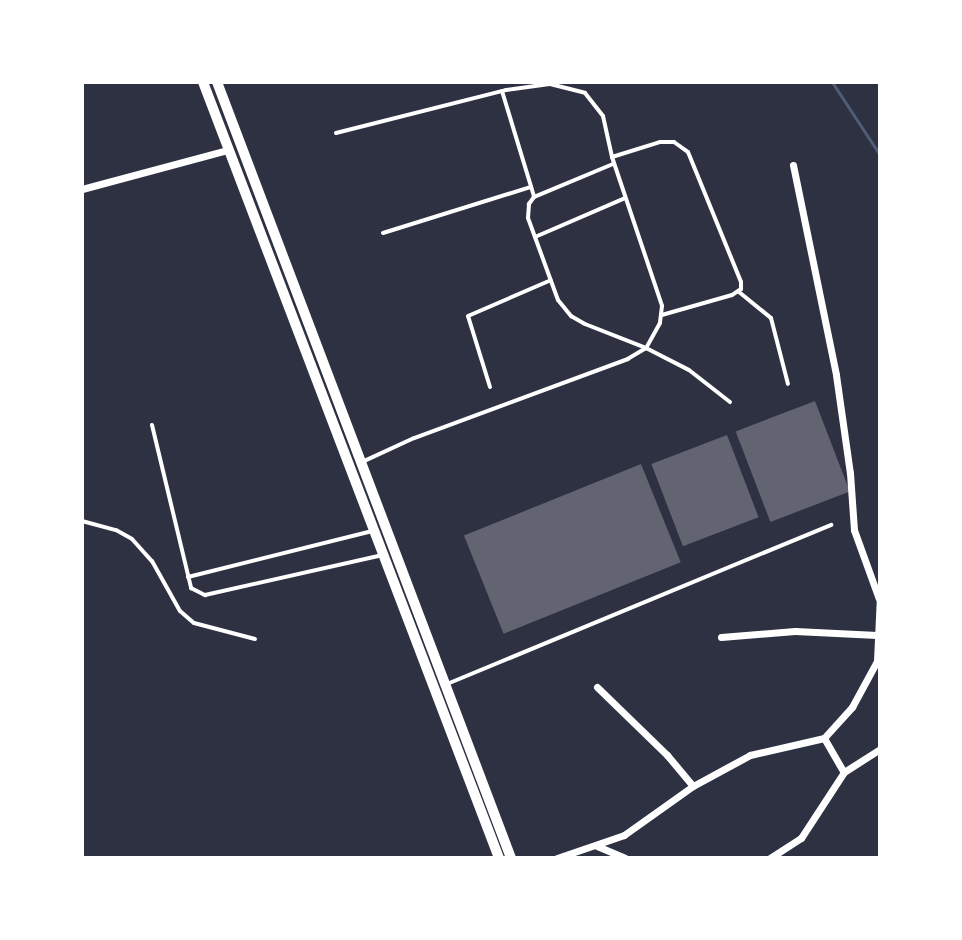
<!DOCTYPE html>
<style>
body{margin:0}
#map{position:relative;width:962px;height:940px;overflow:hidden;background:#2d3142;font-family:Spectral,serif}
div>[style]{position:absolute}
.stream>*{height:3px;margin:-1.5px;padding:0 1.5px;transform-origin:1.5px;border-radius:1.5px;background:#4f5d75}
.building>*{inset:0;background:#626471;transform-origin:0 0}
.service>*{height:4px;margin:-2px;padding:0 2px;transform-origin:2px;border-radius:2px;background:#fff}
.minor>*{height:7px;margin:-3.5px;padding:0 3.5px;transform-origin:3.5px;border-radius:3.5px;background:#fff}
.secondary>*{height:10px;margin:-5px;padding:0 5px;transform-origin:5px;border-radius:5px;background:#fff}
span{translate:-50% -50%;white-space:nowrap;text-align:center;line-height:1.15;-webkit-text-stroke:6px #fff;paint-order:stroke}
.frame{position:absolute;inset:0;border:84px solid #fff;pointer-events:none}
</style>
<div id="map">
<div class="stream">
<div style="left:832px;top:82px;width:87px;rotate:56.7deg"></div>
</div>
<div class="building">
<div style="left:815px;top:401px;width:97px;height:85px;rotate:69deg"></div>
<div style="left:727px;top:435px;width:88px;height:81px;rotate:69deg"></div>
<div style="left:641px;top:464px;width:106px;height:191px;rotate:68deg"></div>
</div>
<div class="service">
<div style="left:502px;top:91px;width:110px;rotate:73.1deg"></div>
<div style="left:336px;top:133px;width:175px;rotate:-14.2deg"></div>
<div style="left:506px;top:90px;width:44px;rotate:-7.8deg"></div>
<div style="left:550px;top:84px;width:36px;rotate:14deg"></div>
<div style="left:585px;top:93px;width:29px;rotate:52deg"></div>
<div style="left:603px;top:116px;width:42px;rotate:77.6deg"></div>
<div style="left:612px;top:157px;width:157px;rotate:71.4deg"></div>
<div style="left:662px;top:306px;width:17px;rotate:97deg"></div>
<div style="left:660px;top:323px;width:29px;rotate:119deg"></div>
<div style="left:646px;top:348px;width:21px;rotate:149deg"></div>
<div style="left:628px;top:359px;width:228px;rotate:159.7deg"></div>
<div style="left:414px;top:438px;width:57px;rotate:155.2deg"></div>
<div style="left:612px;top:157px;width:50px;rotate:-17.4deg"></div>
<div style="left:660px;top:142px;width:14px"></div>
<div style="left:674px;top:142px;width:17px;rotate:36deg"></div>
<div style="left:688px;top:152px;width:140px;rotate:67.8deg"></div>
<div style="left:741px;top:282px;width:7px;rotate:90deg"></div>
<div style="left:741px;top:289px;width:11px;rotate:146deg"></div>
<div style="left:732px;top:295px;width:73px;rotate:164.1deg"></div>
<div style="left:613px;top:164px;width:86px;rotate:157.3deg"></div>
<div style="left:534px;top:197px;width:9px;rotate:126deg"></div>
<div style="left:529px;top:204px;width:14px;rotate:94deg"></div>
<div style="left:528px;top:218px;width:87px;rotate:69.9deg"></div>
<div style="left:558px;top:300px;width:21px;rotate:51deg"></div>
<div style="left:571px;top:316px;width:16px;rotate:30deg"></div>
<div style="left:585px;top:324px;width:66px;rotate:21.5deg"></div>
<div style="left:646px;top:348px;width:48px;rotate:27.1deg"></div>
<div style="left:689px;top:370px;width:52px;rotate:38deg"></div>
<div style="left:383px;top:233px;width:155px;rotate:-17.3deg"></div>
<div style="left:535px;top:237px;width:98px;rotate:-23.4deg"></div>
<div style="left:739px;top:292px;width:41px;rotate:39.1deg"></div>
<div style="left:771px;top:318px;width:68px;rotate:75.6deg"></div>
<div style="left:490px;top:387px;width:74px;rotate:-107.2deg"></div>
<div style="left:468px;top:316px;width:90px;rotate:-23.4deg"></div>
<div style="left:152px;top:425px;width:168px;rotate:76.5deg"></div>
<div style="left:191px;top:588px;width:16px;rotate:27deg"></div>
<div style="left:205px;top:595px;width:181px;rotate:-12.7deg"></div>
<div style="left:82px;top:521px;width:35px;rotate:15deg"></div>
<div style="left:116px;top:530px;width:18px;rotate:29deg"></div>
<div style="left:132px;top:539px;width:30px;rotate:48deg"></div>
<div style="left:152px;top:561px;width:57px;rotate:60.8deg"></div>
<div style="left:180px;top:611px;width:18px;rotate:41deg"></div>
<div style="left:194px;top:623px;width:63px;rotate:14.7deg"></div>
<div style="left:188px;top:577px;width:190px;rotate:-14deg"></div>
<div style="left:447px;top:684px;width:416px;rotate:-22.5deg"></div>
</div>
<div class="minor">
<div style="left:793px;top:165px;width:214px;rotate:78.4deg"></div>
<div style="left:836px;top:375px;width:99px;rotate:81.9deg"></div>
<div style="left:850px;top:473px;width:57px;rotate:86deg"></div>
<div style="left:854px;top:530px;width:73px;rotate:70.1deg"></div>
<div style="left:82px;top:189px;width:151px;rotate:-15deg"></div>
<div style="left:721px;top:637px;width:74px;rotate:-4.6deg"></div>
<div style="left:795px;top:631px;width:82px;rotate:2.8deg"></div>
<div style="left:597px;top:687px;width:98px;rotate:44.2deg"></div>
<div style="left:667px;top:755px;width:40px;rotate:50deg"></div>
<div style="left:824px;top:738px;width:39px;rotate:60deg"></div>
<div style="left:597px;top:846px;width:30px;rotate:23deg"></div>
<div style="left:557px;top:858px;width:71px;rotate:-18.9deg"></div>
<div style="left:624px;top:835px;width:85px;rotate:-35.4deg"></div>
<div style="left:693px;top:786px;width:65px;rotate:-28.5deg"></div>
<div style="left:750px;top:755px;width:76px;rotate:-12.9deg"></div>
<div style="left:824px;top:738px;width:42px;rotate:-47.9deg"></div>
<div style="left:852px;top:707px;width:52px;rotate:-61.5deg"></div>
<div style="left:877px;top:661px;width:66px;rotate:-87.4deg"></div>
<div style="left:770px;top:858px;width:37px;rotate:-33deg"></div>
<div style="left:801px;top:838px;width:79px;rotate:-56.9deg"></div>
<div style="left:844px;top:772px;width:43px;rotate:-32.6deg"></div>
</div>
<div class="secondary">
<div style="left:203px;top:82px;width:831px;rotate:69.12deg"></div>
<div style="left:217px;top:82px;width:830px;rotate:69.25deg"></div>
</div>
<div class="frame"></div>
</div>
